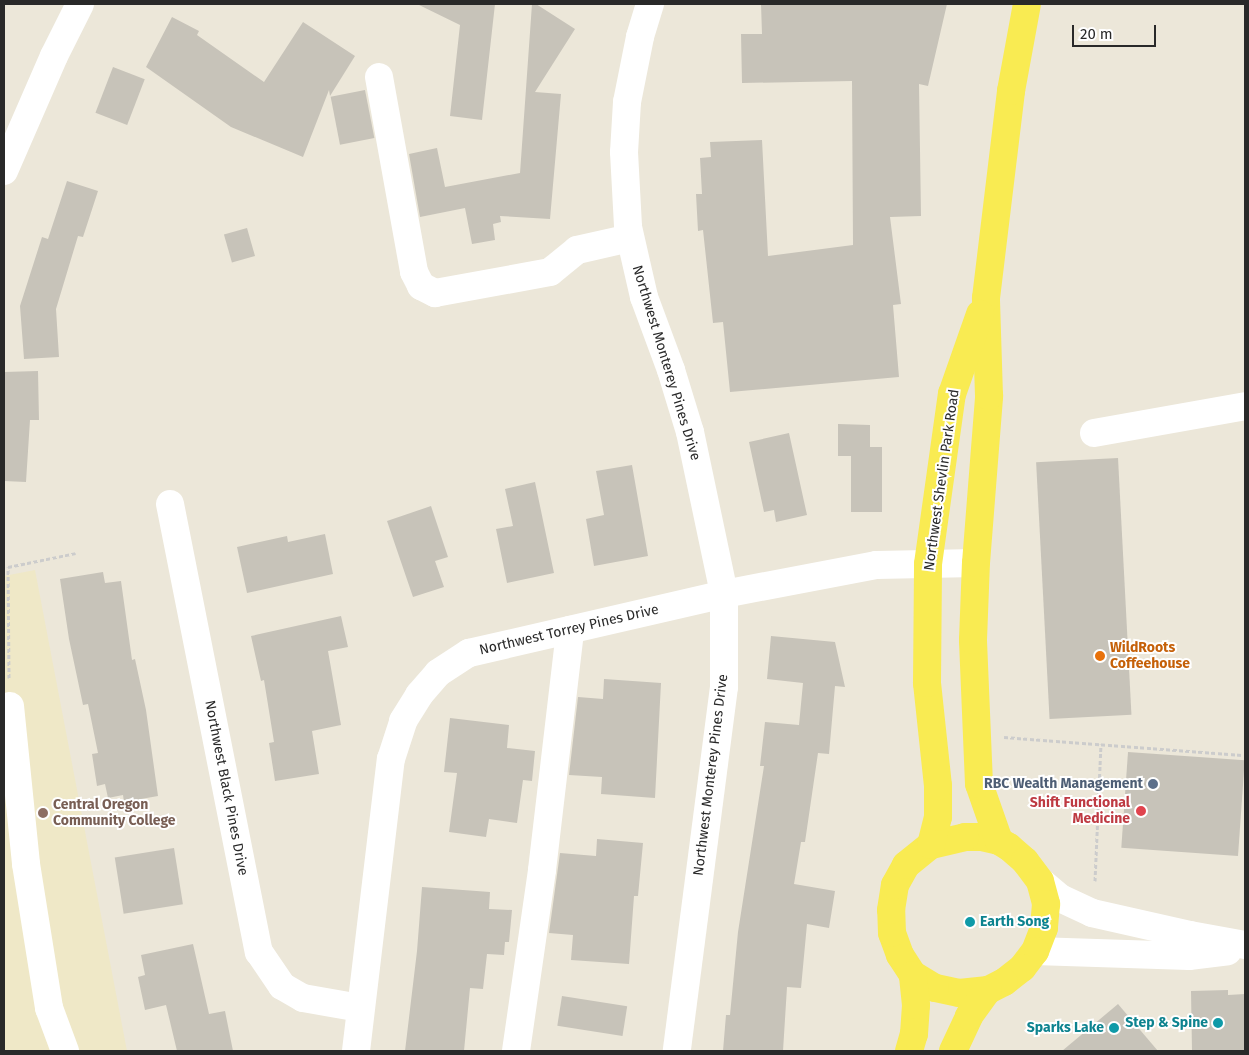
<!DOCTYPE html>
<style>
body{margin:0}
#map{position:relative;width:1249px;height:1055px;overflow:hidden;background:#ece7d9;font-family:"Fira Sans",sans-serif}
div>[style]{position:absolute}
.education>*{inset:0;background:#efe8c7}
.building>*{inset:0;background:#c7c3b9;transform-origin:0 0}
.path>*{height:3px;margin-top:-1.5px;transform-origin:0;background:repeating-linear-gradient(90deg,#ccc 0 4px,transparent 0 6.5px)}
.minor>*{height:28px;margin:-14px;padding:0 14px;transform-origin:14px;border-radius:14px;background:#fff}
.major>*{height:28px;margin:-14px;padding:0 14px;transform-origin:14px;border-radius:14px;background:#f9eb52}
.dots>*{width:14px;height:14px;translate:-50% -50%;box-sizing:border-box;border:2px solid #fff;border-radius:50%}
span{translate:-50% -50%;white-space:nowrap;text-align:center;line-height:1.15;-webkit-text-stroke:4px #fff;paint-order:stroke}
.street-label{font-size:14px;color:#292929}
.food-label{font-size:14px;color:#c56008;font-weight:700}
.left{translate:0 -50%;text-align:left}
.service-label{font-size:14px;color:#4e5e75;font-weight:700}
.right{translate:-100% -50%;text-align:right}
.health-label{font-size:14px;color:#be3a42;font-weight:700}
.education-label{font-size:14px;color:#785e54;font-weight:700}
.culture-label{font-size:14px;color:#0d838f;font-weight:700}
.frame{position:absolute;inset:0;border:5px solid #292929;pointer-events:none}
.scale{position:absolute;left:1072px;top:25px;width:84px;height:22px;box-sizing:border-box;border:2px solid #292929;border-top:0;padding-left:6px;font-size:15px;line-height:18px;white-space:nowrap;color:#292929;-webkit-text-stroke:4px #fff;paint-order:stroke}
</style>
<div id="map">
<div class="education">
<div style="clip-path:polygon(35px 570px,127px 1051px,4px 1051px,4px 576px)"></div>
</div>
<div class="building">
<div style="clip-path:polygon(417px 4px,495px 4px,482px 120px,450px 116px,460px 25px)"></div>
<div style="clip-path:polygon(532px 4px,536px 4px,575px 29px,535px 92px,561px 94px,550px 219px,500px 216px,501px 222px,493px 224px,495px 240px,472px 244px,465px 208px,420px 217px,409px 154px,437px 148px,445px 187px,520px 173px)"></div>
<div style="clip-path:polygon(761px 4px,947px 4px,928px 86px,919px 84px,921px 216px,890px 217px,901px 304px,893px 305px,899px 377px,730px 392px,723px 322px,713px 323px,703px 230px,698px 231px,696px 194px,702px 194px,700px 158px,711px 157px,710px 142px,762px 140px,768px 256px,853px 245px,852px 81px,742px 83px,741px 34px,762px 34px)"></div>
<div style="clip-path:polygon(172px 17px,199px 31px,197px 35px,264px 82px,303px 22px,355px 56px,330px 96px,329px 90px,303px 157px,231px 127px,146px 67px)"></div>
<div style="left:113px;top:67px;width:34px;height:49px;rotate:21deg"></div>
<div style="left:365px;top:90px;width:49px;height:35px;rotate:79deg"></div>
<div style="clip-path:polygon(67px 181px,98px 191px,83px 237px,78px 236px,56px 309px,59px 357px,24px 359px,20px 306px,42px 237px,48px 239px)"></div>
<div style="left:247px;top:228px;width:29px;height:24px;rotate:74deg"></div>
<div style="clip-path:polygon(38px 371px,39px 420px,30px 420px,26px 482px,4px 481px,4px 372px)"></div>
<div style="clip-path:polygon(838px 424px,870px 425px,870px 447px,882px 447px,882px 512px,851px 512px,851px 456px,838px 456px)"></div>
<div style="clip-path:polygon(789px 433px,807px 515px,776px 522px,774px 510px,764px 512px,749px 442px)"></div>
<div style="left:1118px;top:458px;width:257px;height:82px;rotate:87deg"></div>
<div style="clip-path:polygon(632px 465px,648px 556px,594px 566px,586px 519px,604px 515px,596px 471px)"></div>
<div style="clip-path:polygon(535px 482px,554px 573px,507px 583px,496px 529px,513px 526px,505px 489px)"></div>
<div style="clip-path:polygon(431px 506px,448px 557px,435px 561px,444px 587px,413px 597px,387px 521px)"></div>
<div style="clip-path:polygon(325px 534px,333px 574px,247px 593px,237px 547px,287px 536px,288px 542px)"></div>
<div style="clip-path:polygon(103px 572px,105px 583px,121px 581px,132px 660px,135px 659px,146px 710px,158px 796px,124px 802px,123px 795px,108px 798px,105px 784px,97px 786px,92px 754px,98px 753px,88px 704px,83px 705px,69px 639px,60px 579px)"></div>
<div style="clip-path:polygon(341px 616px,348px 647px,328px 651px,341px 725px,312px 731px,319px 774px,275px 781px,269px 743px,274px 742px,264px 680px,261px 681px,251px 636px)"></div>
<div style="clip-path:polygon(771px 636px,835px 642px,845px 687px,835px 686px,829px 754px,818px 753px,805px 842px,801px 842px,794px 884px,835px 891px,829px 928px,807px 924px,801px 988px,787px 987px,783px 1051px,723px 1051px,726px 1015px,730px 1015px,738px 932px,764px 766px,760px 766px,765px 722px,799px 725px,803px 683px,767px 679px)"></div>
<div style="clip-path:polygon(604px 679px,661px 683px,655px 798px,601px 794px,602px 777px,569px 775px,578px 697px,603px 699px)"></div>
<div style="clip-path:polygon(450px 718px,509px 725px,507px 748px,535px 751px,532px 781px,523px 780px,517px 823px,489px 819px,486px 837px,449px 832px,457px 773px,444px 772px)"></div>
<div style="left:1128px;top:752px;width:117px;height:96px;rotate:4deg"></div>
<div style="clip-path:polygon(597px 839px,643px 843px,638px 896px,634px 896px,629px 964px,571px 960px,573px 935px,549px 933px,560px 853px,596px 856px)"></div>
<div style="left:174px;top:848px;width:57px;height:60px;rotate:81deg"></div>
<div style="clip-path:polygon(422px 887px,490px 892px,489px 909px,512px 910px,509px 942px,505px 942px,504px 955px,487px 954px,483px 989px,470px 988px,464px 1051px,405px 1051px,417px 951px)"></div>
<div style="clip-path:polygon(193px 944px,209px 1014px,225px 1011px,233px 1051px,177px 1051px,166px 1005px,145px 1010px,138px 977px,145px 975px,141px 955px)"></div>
<div style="clip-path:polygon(1228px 990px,1228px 995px,1245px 994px,1245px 1051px,1192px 1051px,1191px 991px)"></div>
<div style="left:562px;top:996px;width:66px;height:30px;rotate:9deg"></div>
<div style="clip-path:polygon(1118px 1004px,1158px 1051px,1062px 1051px)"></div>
</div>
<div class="path">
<div style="left:9px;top:678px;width:111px;rotate:-90.5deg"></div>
<div style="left:8px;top:567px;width:69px;rotate:-11.6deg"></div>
<div style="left:1004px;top:737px;width:242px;rotate:4.3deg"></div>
<div style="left:1095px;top:881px;width:137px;rotate:-87.5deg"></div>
</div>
<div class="minor">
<div style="left:650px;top:4px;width:34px;rotate:107deg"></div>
<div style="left:640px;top:37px;width:66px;rotate:101.3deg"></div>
<div style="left:627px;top:102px;width:50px;rotate:93.4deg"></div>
<div style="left:624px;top:152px;width:75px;rotate:86.9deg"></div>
<div style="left:628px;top:227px;width:72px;rotate:77.1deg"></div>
<div style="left:644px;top:297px;width:78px;rotate:69.7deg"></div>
<div style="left:671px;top:370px;width:65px;rotate:73deg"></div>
<div style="left:690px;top:432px;width:166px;rotate:78.1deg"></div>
<div style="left:724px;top:594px;width:93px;rotate:90deg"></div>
<div style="left:724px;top:687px;width:367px;rotate:97.4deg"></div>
<div style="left:379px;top:77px;width:198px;rotate:79.8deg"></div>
<div style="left:414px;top:272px;width:16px;rotate:63deg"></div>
<div style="left:421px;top:286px;width:16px;rotate:27deg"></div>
<div style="left:435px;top:293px;width:117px;rotate:-10.3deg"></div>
<div style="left:550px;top:272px;width:35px;rotate:-39deg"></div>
<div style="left:577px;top:250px;width:54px;rotate:-12.8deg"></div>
<div style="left:4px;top:171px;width:125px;rotate:-66.5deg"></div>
<div style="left:54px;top:56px;width:58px;rotate:-63.4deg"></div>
<div style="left:1094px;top:433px;width:153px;rotate:-10.1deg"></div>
<div style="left:170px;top:504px;width:457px;rotate:78.8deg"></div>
<div style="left:259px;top:952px;width:41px;rotate:55.9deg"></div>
<div style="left:282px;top:986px;width:24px;rotate:30deg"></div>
<div style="left:303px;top:998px;width:58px;rotate:10deg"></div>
<div style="left:10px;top:706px;width:159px;rotate:84.2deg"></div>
<div style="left:26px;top:864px;width:146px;rotate:80.9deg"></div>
<div style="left:49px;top:1008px;width:46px;rotate:69.6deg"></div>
<div style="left:1040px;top:881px;width:26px;rotate:40deg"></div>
<div style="left:1060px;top:898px;width:35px;rotate:25deg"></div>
<div style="left:1092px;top:913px;width:100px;rotate:12.7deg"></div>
<div style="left:1190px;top:935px;width:56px;rotate:10.3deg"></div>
<div style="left:1035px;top:951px;width:154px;rotate:1.9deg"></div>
<div style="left:1189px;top:956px;width:39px;rotate:-7deg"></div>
<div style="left:356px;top:1051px;width:294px;rotate:-83.2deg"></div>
<div style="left:391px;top:759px;width:40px;rotate:-72deg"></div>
<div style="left:403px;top:721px;width:31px;rotate:-58deg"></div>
<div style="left:419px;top:695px;width:29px;rotate:-49deg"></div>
<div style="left:438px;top:673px;width:37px;rotate:-33deg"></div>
<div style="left:469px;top:653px;width:262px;rotate:-13deg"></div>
<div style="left:724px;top:594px;width:155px;rotate:-10.8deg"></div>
<div style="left:876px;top:565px;width:100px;rotate:-1.1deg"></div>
<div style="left:516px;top:1051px;width:183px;rotate:-81.8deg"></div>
<div style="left:542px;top:870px;width:242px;rotate:-83.3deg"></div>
</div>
<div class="major">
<div style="left:965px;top:837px;width:17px"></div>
<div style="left:982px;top:837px;width:17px;rotate:13deg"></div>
<div style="left:999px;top:841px;width:12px;rotate:31deg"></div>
<div style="left:1009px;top:847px;width:21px;rotate:41deg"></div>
<div style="left:1025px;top:861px;width:25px;rotate:53deg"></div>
<div style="left:1040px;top:881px;width:24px;rotate:75deg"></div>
<div style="left:1046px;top:904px;width:24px;rotate:95deg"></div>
<div style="left:1044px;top:928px;width:25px;rotate:111deg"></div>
<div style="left:1035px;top:951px;width:21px;rotate:127deg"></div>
<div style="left:1022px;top:968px;width:23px;rotate:142deg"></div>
<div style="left:1004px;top:982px;width:18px;rotate:153deg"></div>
<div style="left:988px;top:990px;width:29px;rotate:174deg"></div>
<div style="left:959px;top:993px;width:25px;rotate:-168deg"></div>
<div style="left:935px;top:988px;width:26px;rotate:-149deg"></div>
<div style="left:913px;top:975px;width:24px;rotate:-123deg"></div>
<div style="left:900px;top:955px;width:23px;rotate:-110deg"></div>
<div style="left:892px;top:933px;width:23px;rotate:-92deg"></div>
<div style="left:891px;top:910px;width:25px;rotate:-81deg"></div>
<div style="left:895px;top:885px;width:23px;rotate:-61deg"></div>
<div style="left:906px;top:865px;width:32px;rotate:-39deg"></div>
<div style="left:931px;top:845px;width:35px;rotate:-13deg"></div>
<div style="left:999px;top:841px;width:60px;rotate:-109.3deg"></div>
<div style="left:979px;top:784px;width:144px;rotate:-92.4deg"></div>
<div style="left:973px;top:640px;width:77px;rotate:-87.8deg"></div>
<div style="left:976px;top:563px;width:168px;rotate:-85.5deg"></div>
<div style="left:989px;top:396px;width:98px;rotate:-91.8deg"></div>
<div style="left:986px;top:298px;width:209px;rotate:-83.1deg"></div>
<div style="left:1011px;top:91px;width:88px;rotate:-79.6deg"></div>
<div style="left:931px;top:845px;width:29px;rotate:-76deg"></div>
<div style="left:938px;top:817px;width:31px;rotate:-90deg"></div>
<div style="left:938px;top:786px;width:104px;rotate:-96.1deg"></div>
<div style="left:927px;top:683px;width:119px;rotate:-89.5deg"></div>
<div style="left:928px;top:564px;width:172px;rotate:-82deg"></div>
<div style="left:952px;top:394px;width:85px;rotate:-70.7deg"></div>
<div style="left:909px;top:1051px;width:18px;rotate:-74deg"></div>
<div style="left:914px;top:1034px;width:29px;rotate:-86deg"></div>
<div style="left:916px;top:1005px;width:30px;rotate:-96deg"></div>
<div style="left:953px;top:1051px;width:38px;rotate:-65deg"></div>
<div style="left:969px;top:1016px;width:32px;rotate:-54deg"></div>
</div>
<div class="dots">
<div style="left:1100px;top:656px;background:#e8710a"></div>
<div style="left:1153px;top:784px;background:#5c6f8a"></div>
<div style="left:1141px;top:811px;background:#e0444e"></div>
<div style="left:43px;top:813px;background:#8d6e63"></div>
<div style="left:970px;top:922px;background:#0f9aa8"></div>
<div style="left:1218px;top:1023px;background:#0f9aa8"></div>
<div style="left:1114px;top:1028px;background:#0f9aa8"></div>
</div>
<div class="street-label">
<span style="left:666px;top:363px;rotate:73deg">Northwest Monterey Pines Drive</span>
<span style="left:942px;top:480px;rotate:-82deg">Northwest Shevlin Park Road</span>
<span style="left:569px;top:630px;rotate:-13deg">Northwest Torrey Pines Drive</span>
<span style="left:711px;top:775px;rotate:-83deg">Northwest Monterey Pines Drive</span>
<span style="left:226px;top:788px;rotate:79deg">Northwest Black Pines Drive</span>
</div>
<div class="food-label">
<span class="left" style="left:1110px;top:656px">WildRoots<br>Coffeehouse</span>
</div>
<div class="service-label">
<span class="right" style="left:1143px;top:784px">RBC Wealth Management</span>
</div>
<div class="health-label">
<span class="right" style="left:1130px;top:811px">Shift Functional<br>Medicine</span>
</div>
<div class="education-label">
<span class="left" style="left:53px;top:813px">Central Oregon<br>Community College</span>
</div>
<div class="culture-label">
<span class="left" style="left:980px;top:922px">Earth Song</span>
<span class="right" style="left:1208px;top:1023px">Step &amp; Spine</span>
<span class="right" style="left:1104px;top:1028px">Sparks Lake</span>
</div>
<div class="frame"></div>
<div class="scale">20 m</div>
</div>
